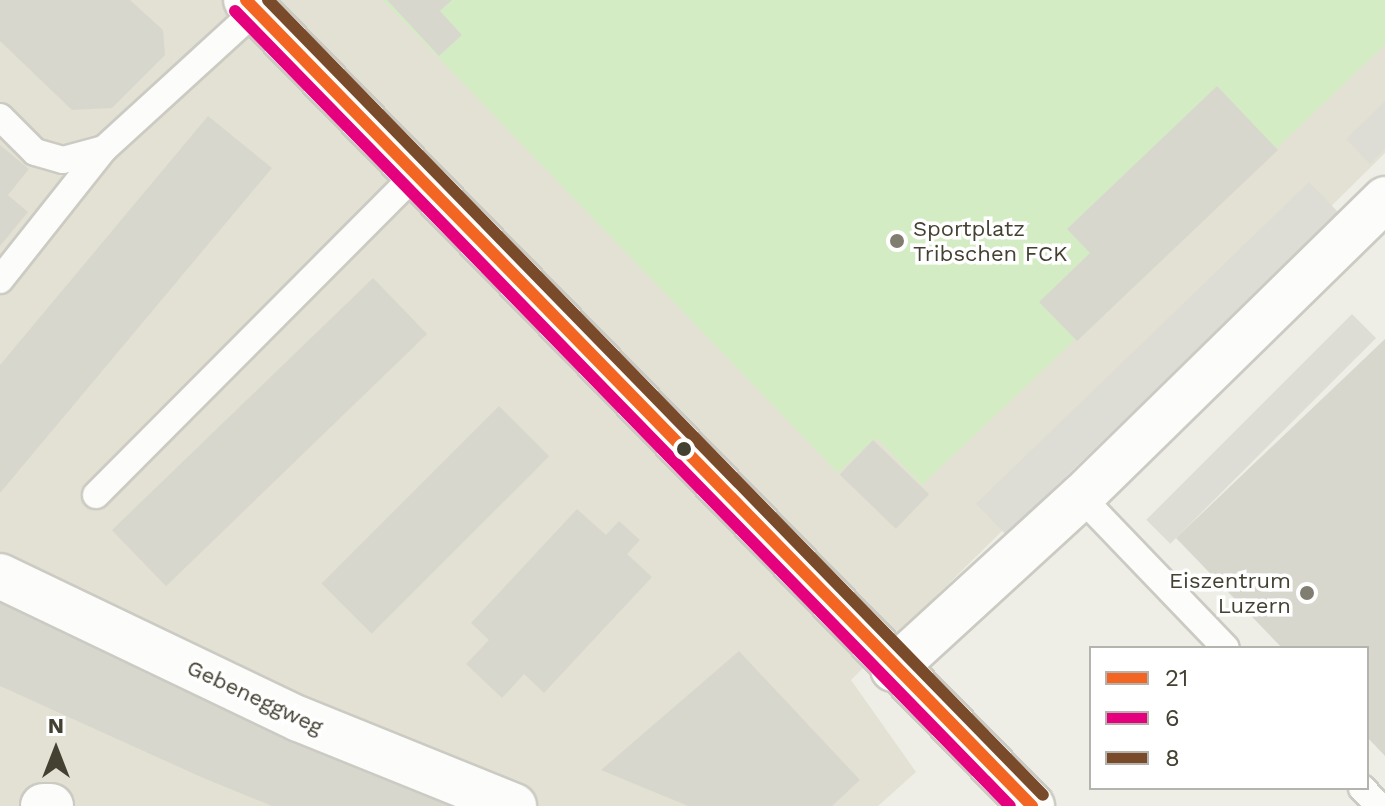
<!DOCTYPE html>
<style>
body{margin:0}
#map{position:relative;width:1385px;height:806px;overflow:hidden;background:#eeeee6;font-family:"Work Sans",sans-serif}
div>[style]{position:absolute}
.residential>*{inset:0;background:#e3e1d3}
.green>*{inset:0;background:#d4ecc4}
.parking>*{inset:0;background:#ddddd6;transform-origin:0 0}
.building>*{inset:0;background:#d8d7ce;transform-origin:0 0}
.roads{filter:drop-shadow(2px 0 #cccbc3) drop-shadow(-2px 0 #cccbc3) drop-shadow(0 2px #cccbc3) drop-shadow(0 -2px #cccbc3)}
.service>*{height:26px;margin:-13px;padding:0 13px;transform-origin:13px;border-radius:13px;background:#fcfcfb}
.minor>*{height:44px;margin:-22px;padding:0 22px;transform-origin:22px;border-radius:22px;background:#fcfcfb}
.tertiary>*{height:44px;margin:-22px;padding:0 22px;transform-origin:22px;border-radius:22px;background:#fcfcfb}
.bus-1>*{height:12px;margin:-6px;padding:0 6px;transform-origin:6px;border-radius:6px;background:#f26522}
.bus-2>*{height:12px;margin:-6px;padding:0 6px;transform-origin:6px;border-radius:6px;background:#e5007d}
.bus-3>*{height:12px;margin:-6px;padding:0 6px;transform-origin:6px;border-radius:6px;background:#7a4b2a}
.dots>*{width:22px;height:22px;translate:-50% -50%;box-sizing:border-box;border:4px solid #fff;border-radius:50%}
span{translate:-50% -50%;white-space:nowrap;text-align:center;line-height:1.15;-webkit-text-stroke:7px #fff;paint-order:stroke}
.poi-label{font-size:22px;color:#444132}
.left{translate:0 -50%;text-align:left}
.right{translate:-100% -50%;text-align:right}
.street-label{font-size:22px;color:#444132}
.legend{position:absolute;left:1089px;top:646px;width:280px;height:144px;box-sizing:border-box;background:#fff;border:2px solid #b4b3ad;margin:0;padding:10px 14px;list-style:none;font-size:24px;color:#444132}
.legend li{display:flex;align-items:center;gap:16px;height:40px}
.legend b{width:40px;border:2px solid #b4b3ad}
.north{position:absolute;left:16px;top:710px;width:80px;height:80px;-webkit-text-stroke:6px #fff;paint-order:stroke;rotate:0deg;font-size:22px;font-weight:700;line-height:32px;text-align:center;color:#444132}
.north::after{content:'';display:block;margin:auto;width:28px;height:36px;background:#444132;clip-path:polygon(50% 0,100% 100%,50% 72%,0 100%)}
</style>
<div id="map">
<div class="residential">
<div style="clip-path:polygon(0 0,1385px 0,1385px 153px,851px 680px,916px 772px,878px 806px,0 806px)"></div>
</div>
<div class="green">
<div style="clip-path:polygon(383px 0,1385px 0,1385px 45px,922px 485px,876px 438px,838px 473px)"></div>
</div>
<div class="parking">
<div style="clip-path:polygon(1385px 101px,1385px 149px,1370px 164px,1346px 139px)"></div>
<div style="left:1309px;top:182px;width:43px;height:463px;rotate:46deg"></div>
<div style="left:1352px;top:314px;width:34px;height:291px;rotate:45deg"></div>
</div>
<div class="building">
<div style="clip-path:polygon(0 0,130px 0,163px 30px,165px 55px,112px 108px,72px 110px,0 41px)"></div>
<div style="clip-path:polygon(387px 0,452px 0,440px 11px,462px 35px,439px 56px)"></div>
<div style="clip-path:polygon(1217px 86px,1278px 150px,1077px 341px,1039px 302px,1090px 253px,1067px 229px)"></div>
<div style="clip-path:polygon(208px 116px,272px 168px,0 493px,0 365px)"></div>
<div style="clip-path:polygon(0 145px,29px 169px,8px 195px,28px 212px,0 246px)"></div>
<div style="left:373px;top:278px;width:78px;height:363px;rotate:46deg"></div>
<div style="clip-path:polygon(1385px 339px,1385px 756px,1367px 737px,1367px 648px,1282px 648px,1176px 538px)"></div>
<div style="left:499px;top:406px;width:71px;height:251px;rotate:45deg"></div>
<div style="left:873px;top:440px;width:78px;height:48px;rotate:44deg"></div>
<div style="clip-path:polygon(577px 509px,606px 535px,619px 521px,640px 540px,627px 554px,652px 577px,544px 693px,524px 674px,502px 698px,466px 664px,489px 640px,471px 623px)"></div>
<div style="clip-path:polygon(0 594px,478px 806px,272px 806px,201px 777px,0 686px)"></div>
<div style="clip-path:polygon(739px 651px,860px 780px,832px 806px,688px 806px,601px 770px)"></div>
</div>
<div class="roads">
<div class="service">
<div style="left:0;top:117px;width:49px;rotate:45deg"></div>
<div style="left:35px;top:152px;width:29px;rotate:16deg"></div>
<div style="left:63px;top:160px;width:42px;rotate:-15deg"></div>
<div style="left:104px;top:149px;width:206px;rotate:-42.4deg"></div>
<div style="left:0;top:280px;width:167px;rotate:-51.6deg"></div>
<div style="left:96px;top:495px;width:452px;rotate:-45.1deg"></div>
<div style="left:1081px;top:497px;width:209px;rotate:46.2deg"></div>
<div style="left:1362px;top:788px;width:25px;rotate:47deg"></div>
</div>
<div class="minor">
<div style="left:0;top:576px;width:331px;rotate:25.6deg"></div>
<div style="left:299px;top:719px;width:232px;rotate:22deg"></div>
<div style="left:893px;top:669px;width:255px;rotate:-42.5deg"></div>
<div style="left:1081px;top:497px;width:426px;rotate:-44.4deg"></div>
<div style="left:43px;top:806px;width:8px"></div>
</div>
<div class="tertiary">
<div style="left:246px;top:0;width:1126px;rotate:45.72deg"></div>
</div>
</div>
<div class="bus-1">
<div style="left:246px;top:0;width:1126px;rotate:45.72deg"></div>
</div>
<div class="bus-2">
<div style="left:235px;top:11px;width:1110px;rotate:45.73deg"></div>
</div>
<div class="bus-3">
<div style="left:268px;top:0;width:1110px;rotate:45.73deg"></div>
</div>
<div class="dots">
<div style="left:897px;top:241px;background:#807e71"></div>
<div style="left:684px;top:449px;background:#444132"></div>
<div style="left:1307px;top:593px;background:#807e71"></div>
</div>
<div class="poi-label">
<span class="left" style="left:913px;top:241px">Sportplatz<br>Tribschen FCK</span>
<span class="right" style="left:1291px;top:593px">Eiszentrum<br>Luzern</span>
</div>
<div class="street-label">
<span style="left:255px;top:697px;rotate:25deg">Gebeneggweg</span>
</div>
<ul class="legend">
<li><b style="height:10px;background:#f26522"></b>21</li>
<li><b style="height:10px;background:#e5007d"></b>6</li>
<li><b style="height:10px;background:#7a4b2a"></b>8</li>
</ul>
<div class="north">N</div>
</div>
